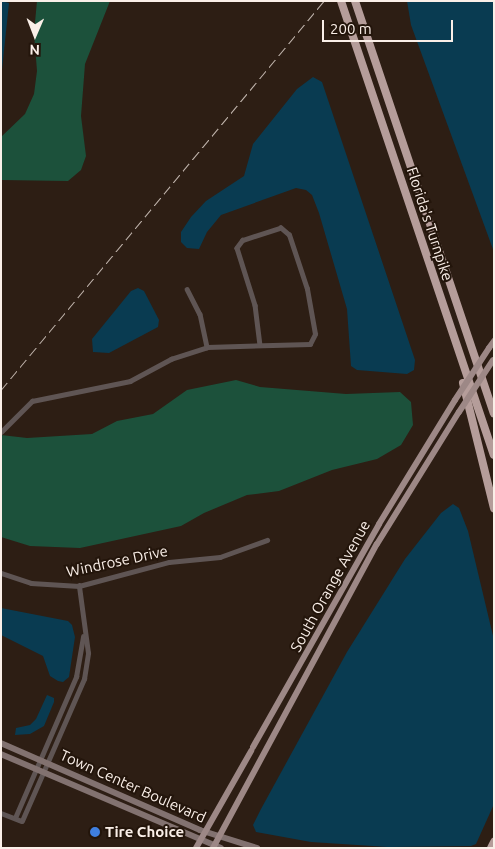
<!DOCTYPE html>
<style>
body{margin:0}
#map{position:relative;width:495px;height:849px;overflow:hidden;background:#2d1e14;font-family:Ubuntu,sans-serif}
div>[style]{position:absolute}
.green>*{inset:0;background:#1c513b}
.water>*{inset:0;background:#093b51}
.minor>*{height:4.5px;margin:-2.25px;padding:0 2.25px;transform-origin:2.25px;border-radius:2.25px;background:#5f5554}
.secondary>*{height:5.5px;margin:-2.75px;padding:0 2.75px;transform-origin:2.75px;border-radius:2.75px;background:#827270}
.primary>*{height:6px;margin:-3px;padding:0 3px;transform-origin:3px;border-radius:3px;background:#9d8886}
.motorway>*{height:8px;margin:-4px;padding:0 4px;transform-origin:4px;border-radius:4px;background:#b59d9a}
.rail>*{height:1px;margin-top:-0.5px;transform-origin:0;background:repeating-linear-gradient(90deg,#c1b5ad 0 10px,transparent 0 15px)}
.primary-bridge>*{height:6px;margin:-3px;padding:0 3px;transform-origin:3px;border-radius:3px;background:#9d8886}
.dots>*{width:14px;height:14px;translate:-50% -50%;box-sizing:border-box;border:2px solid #23150b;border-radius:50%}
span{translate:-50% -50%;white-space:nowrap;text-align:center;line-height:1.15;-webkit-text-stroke:4px #23150b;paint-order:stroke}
.street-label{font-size:15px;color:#faefe8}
.poi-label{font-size:15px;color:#faefe8;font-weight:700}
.left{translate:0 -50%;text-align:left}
.frame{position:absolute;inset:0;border:2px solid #faefe8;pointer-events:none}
.north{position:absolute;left:10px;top:10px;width:50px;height:50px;-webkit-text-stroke:4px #23150b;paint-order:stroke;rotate:181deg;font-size:14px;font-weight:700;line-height:20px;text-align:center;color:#faefe8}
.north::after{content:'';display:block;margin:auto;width:18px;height:22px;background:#faefe8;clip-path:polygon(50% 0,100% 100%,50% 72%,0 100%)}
.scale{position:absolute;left:322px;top:20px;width:131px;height:22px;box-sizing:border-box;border:2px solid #faefe8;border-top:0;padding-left:6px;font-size:15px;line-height:18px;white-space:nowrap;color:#faefe8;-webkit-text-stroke:4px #23150b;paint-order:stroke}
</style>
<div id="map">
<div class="green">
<div style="clip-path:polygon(37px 1px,110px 1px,85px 64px,81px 116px,86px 156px,81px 170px,68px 181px,1px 180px,1px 137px,25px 114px,34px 94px,37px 71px,34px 33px)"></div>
<div style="clip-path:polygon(236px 380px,260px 387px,346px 394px,400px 392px,411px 402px,413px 425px,401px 445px,377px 459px,332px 470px,279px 491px,247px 495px,204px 513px,181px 526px,80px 548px,30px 546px,1px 537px,1px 435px,27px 438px,92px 434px,117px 421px,153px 414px,187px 390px)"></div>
</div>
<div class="water">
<div style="clip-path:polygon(1px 1px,9px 3px,1px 79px)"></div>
<div style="clip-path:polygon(407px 1px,494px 1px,494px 252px,411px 25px)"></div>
<div style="clip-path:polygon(313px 77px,322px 82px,415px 360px,414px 370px,407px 374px,357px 370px,351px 366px,347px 309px,319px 213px,312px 195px,306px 190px,296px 188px,221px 215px,207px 232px,199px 249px,187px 248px,181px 242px,181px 232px,191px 217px,206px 201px,244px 176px,253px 144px,297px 89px)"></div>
<div style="clip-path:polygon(138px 288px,144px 291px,159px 320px,158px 327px,109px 353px,93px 352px,92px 339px,131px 291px)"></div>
<div style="clip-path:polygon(453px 504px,459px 508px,468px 531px,494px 640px,494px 804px,476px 844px,471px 846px,388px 847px,311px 842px,256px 832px,253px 825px,261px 809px,347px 652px,405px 559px,441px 513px)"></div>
<div style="clip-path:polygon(1px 608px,68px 621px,72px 625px,75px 637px,69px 677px,63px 682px,58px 681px,50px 676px,43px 656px,1px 635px)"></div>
<div style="clip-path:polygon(47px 695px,54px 698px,54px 702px,44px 726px,30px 734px,15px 735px,16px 728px,30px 725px,36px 719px)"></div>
</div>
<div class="minor">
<div style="left:187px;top:289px;width:28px;rotate:63deg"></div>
<div style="left:200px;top:314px;width:34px;rotate:78deg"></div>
<div style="left:1px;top:432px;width:44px;rotate:-45deg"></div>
<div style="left:32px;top:401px;width:100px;rotate:-11.5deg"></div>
<div style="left:130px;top:381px;width:47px;rotate:-28.2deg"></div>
<div style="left:171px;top:359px;width:38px;rotate:-18deg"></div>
<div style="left:207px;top:347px;width:103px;rotate:-1.7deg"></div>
<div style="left:310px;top:344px;width:11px;rotate:-63deg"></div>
<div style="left:315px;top:334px;width:46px;rotate:-100.1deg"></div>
<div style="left:307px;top:289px;width:57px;rotate:-108.4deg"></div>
<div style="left:289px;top:235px;width:11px;rotate:-139deg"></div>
<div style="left:281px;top:228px;width:40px;rotate:162deg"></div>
<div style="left:243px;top:240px;width:10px;rotate:127deg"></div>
<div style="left:237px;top:248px;width:60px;rotate:72.5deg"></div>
<div style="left:255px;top:305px;width:40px;rotate:82.9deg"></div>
<div style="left:1px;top:573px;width:32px;rotate:18deg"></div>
<div style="left:31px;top:583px;width:48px;rotate:3.6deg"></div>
<div style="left:79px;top:586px;width:93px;rotate:-14.9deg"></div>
<div style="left:169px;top:562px;width:51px;rotate:-5.6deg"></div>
<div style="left:220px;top:557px;width:50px;rotate:-19.9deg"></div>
<div style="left:1px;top:813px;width:22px;rotate:21deg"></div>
<div style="left:22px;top:821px;width:155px;rotate:-66.4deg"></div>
<div style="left:84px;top:679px;width:26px;rotate:-81deg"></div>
<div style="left:88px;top:653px;width:68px;rotate:-97.7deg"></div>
<div style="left:15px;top:818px;width:154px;rotate:-66.6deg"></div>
<div style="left:76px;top:677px;width:41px;rotate:-80.1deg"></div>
</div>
<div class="secondary">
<div style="left:1px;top:743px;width:217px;rotate:23.6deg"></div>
<div style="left:200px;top:830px;width:60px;rotate:17.5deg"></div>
<div style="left:1px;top:754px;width:239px;rotate:23.1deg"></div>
</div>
<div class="primary">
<div style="left:489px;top:348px;width:9px;rotate:-54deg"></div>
<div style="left:253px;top:747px;width:256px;rotate:-60.5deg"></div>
<div style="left:379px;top:524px;width:145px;rotate:-58.5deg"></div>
<div style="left:196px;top:848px;width:112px;rotate:-60.4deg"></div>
<div style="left:213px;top:848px;width:345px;rotate:-61.7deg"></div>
<div style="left:377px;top:544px;width:155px;rotate:-58.2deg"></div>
</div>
<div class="motorway">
<div style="left:341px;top:1px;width:479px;rotate:71.4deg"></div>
<div style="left:355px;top:1px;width:435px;rotate:71.4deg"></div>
<div style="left:463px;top:383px;width:129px;rotate:76.1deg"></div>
<div style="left:491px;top:848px;width:7px;rotate:-63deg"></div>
</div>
<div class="rail">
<div style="left:1px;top:390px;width:506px;rotate:-50.3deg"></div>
</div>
<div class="primary-bridge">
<div style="left:455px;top:400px;width:62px;rotate:-56.8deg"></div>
<div style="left:459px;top:412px;width:62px;rotate:-56.8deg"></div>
</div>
<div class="dots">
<div style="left:95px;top:832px;background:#3f7fe0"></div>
</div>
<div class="street-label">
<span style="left:430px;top:224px;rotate:72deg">Florida's Turnpike</span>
<span style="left:117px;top:561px;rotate:-12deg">Windrose Drive</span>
<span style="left:330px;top:586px;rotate:-61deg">South Orange Avenue</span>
<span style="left:133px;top:786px;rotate:24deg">Town Center Boulevard</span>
</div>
<div class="poi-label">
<span class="left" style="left:105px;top:832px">Tire Choice</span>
</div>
<div class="frame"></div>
<div class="north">N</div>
<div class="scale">200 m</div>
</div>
